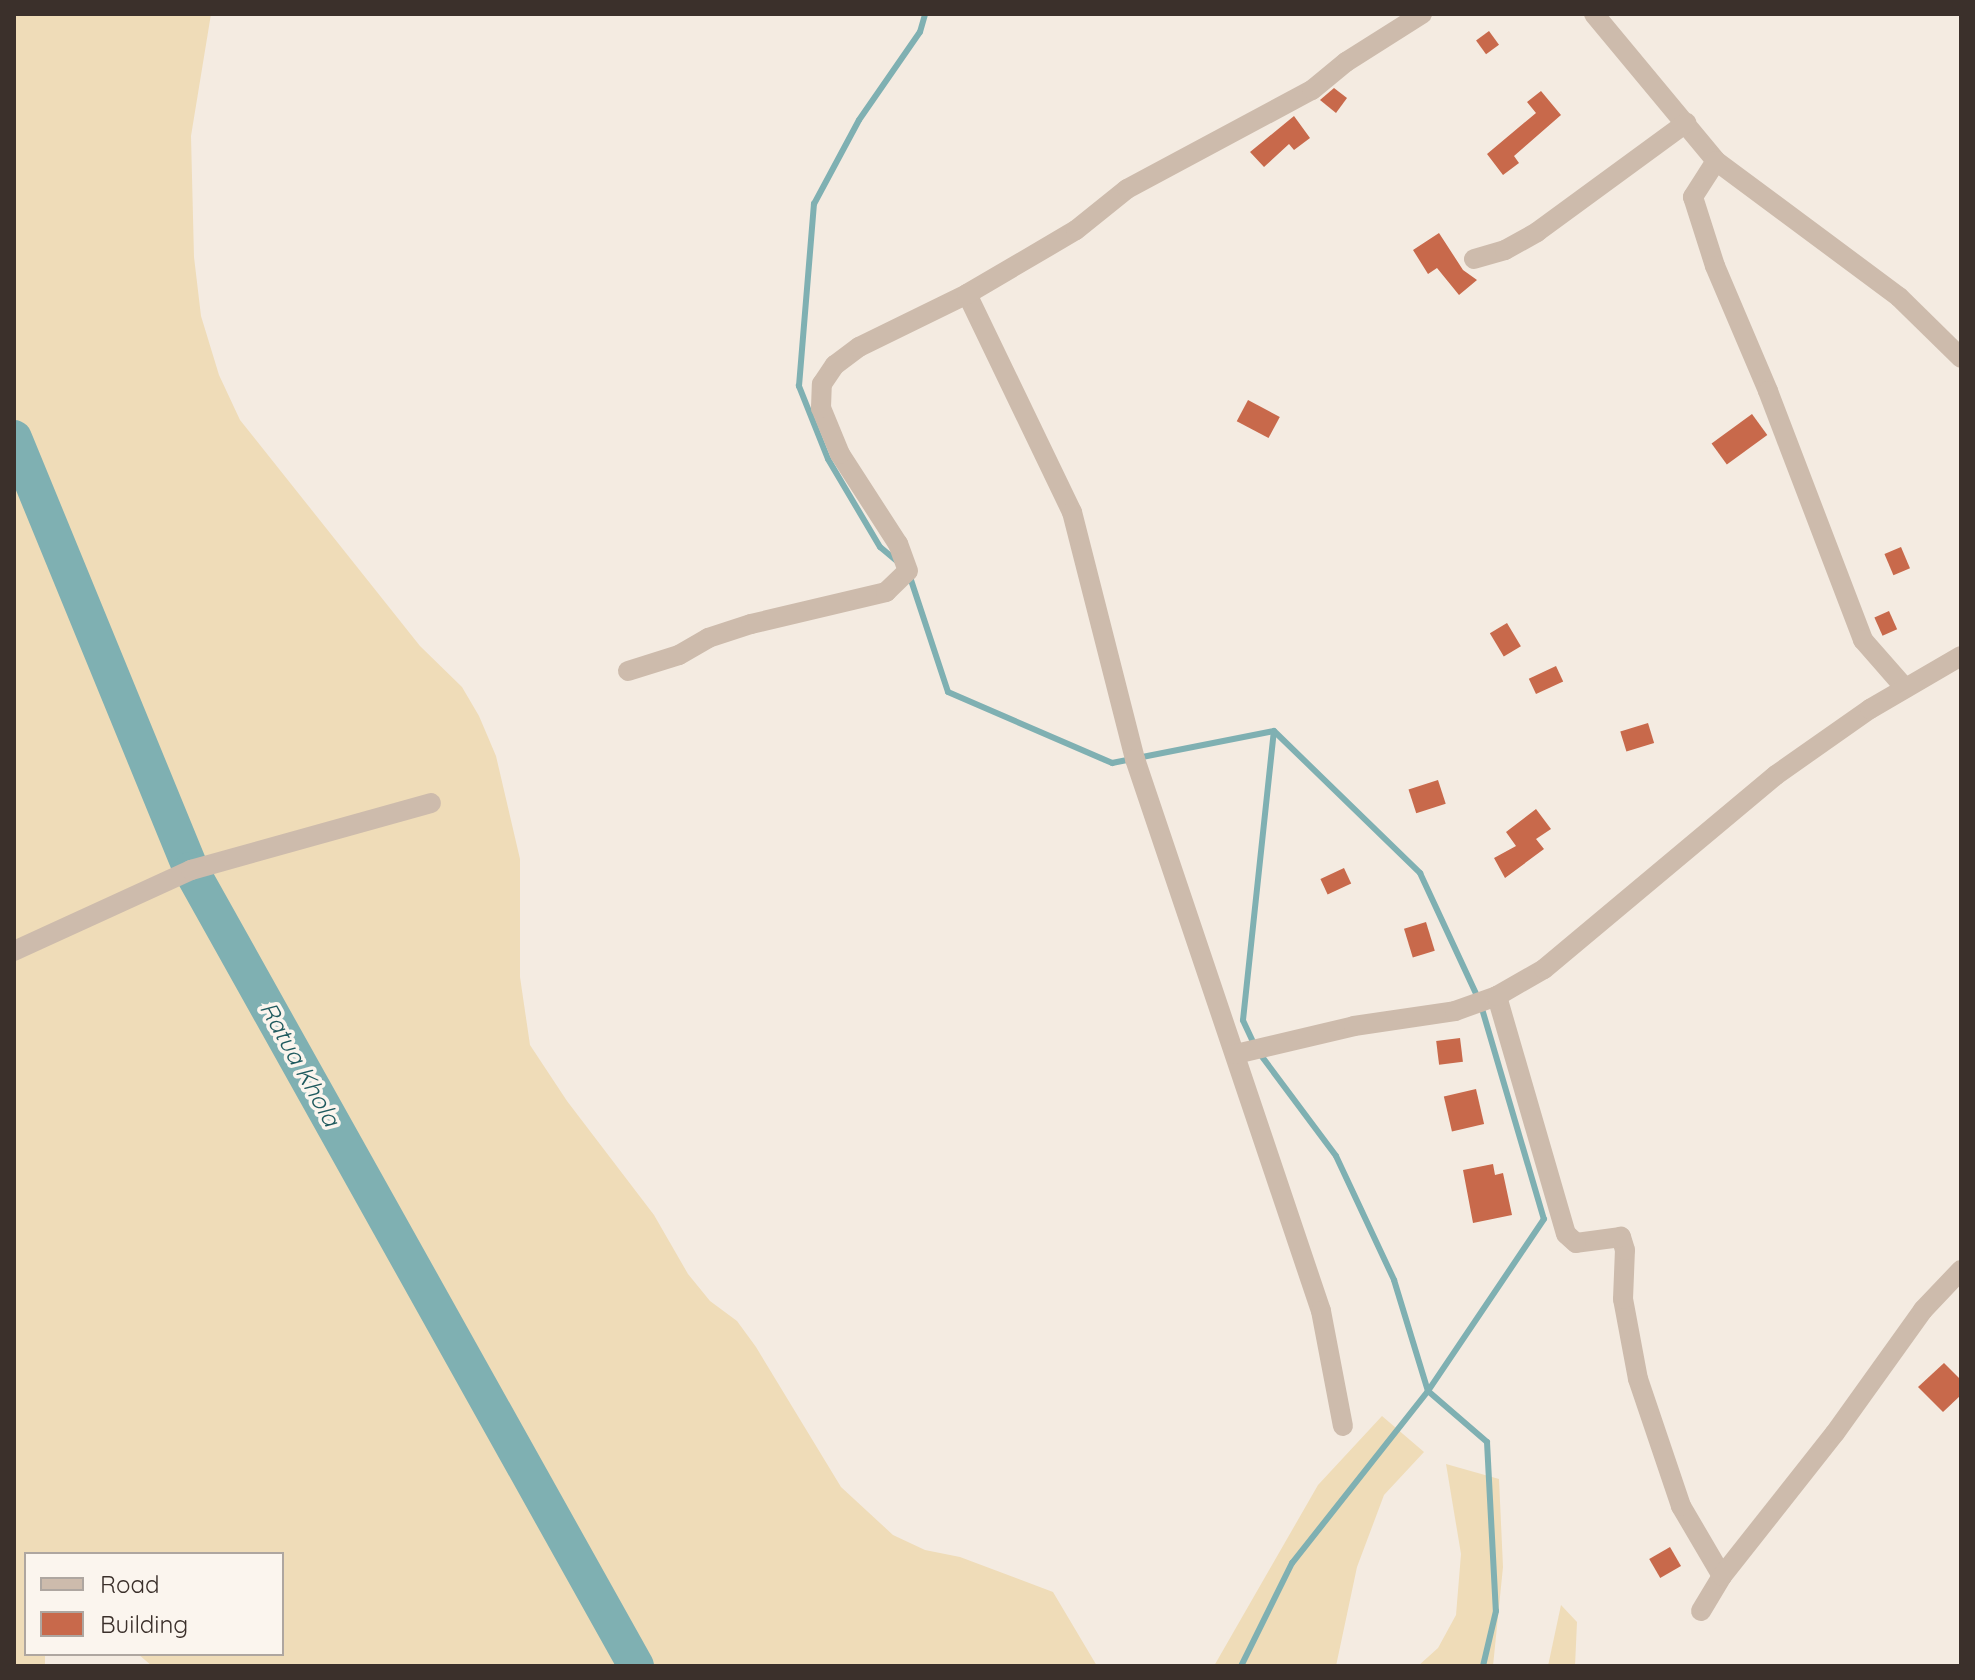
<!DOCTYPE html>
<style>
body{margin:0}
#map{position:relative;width:1975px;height:1680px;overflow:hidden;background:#f4ebe1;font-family:Quicksand,sans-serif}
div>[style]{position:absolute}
.sand>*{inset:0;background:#efdcb8}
.stream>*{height:6px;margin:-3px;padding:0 3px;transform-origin:3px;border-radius:3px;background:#7fb0b2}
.river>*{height:36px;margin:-18px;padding:0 18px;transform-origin:18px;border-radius:18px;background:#7fb0b2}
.building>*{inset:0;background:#c8694b;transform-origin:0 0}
.minor>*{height:20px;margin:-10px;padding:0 10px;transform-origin:10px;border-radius:10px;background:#cdbbac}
span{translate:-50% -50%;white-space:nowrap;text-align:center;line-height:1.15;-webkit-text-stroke:7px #fbf5ee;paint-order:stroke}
.water-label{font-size:24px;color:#1f5a5e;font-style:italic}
.frame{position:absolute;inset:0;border:16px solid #3b302b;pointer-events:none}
.legend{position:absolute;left:24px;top:1552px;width:260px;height:104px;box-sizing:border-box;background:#fbf5ee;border:2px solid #aea6a0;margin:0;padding:10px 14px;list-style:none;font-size:24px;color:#3b302b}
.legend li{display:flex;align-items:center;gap:16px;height:40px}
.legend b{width:40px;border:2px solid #aea6a0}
</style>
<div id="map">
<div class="sand">
<div style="clip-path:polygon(14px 14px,211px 14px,191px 136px,194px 257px,201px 316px,219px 375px,240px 420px,420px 646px,462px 687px,479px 716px,496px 756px,520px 859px,520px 977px,530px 1045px,567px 1101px,654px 1215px,688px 1274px,710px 1301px,737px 1321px,756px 1347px,841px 1487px,893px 1535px,925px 1550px,960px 1557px,1053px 1592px,1097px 1666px,152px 1666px,138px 1654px,282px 1654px,282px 1554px,26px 1554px,26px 1654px,45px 1654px,45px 1666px,14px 1666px)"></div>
<div style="clip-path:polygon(1382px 1416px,1424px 1452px,1384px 1495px,1357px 1567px,1336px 1666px,1214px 1666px,1318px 1485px)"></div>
<div style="clip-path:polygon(1446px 1464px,1499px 1479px,1503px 1567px,1493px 1666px,1418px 1666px,1438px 1648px,1456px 1615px,1461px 1554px)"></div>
<div style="clip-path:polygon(1561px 1605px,1577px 1622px,1575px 1666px,1548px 1666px)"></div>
</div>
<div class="stream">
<div style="left:898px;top:562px;width:23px;rotate:-140deg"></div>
<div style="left:880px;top:547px;width:102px;rotate:-120.6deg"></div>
<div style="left:828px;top:459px;width:79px;rotate:-111.7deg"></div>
<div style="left:799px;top:386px;width:183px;rotate:-85.3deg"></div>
<div style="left:814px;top:204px;width:95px;rotate:-61.8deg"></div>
<div style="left:859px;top:120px;width:107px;rotate:-55.3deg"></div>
<div style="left:920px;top:32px;width:19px;rotate:-74deg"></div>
<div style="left:910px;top:577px;width:121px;rotate:71.7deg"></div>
<div style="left:948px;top:692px;width:179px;rotate:23.4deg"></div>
<div style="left:1112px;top:763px;width:165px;rotate:-11.2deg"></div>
<div style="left:1274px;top:731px;width:204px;rotate:44.2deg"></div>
<div style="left:1420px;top:873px;width:142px;rotate:65.1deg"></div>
<div style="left:1480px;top:1002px;width:226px;rotate:73.6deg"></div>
<div style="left:1544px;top:1219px;width:207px;rotate:124deg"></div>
<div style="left:1428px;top:1391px;width:219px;rotate:128.3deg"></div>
<div style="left:1292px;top:1563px;width:115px;rotate:116.3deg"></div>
<div style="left:1254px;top:1044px;width:26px;rotate:-115deg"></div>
<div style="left:1243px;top:1020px;width:290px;rotate:-83.9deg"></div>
<div style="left:1260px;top:1054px;width:127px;rotate:53.3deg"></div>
<div style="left:1336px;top:1156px;width:137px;rotate:64.9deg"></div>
<div style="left:1394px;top:1280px;width:116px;rotate:73deg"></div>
<div style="left:1428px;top:1391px;width:78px;rotate:40.8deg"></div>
<div style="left:1487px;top:1442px;width:169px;rotate:87deg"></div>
<div style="left:1496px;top:1611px;width:57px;rotate:103.3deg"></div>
</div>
<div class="river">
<div style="left:14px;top:438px;width:467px;rotate:67.7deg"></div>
<div style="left:191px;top:870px;width:912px;rotate:60.79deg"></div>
</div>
<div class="building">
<div style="left:1489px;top:31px;width:17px;height:16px;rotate:54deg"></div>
<div style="clip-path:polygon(1334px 88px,1347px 98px,1336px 113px,1320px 100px)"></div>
<div style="clip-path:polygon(1541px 91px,1561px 115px,1514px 156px,1519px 163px,1503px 175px,1487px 154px,1536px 113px,1527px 102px)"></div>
<div style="clip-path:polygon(1294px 116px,1310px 138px,1294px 150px,1289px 144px,1264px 167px,1250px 152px)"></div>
<div style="clip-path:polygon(1439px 233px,1463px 270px,1477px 280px,1459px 295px,1437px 268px,1428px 274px,1413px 250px)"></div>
<div style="left:1248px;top:400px;width:36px;height:24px;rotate:28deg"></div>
<div style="left:1752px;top:414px;width:26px;height:50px;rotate:54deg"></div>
<div style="left:1901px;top:547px;width:23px;height:18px;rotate:67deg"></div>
<div style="left:1889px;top:611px;width:20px;height:16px;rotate:66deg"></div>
<div style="left:1507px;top:623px;width:27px;height:20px;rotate:59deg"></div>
<div style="left:1556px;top:666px;width:17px;height:30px;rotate:65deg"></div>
<div style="left:1648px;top:723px;width:21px;height:29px;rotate:73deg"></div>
<div style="left:1438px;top:780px;width:25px;height:31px;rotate:72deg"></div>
<div style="clip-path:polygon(1536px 809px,1551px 829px,1536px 839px,1544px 849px,1505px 878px,1494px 858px,1516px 846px,1506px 832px)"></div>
<div style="left:1344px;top:868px;width:17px;height:26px;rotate:65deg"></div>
<div style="left:1426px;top:922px;width:30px;height:23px;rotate:73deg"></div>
<div style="left:1460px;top:1038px;width:24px;height:24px;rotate:83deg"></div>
<div style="left:1476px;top:1089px;width:36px;height:33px;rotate:77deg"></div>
<div style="clip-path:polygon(1493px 1164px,1495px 1175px,1503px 1173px,1512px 1215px,1473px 1223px,1463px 1170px)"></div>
<div style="clip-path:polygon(1944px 1363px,1961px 1380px,1961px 1395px,1943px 1412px,1918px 1387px)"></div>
<div style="left:1670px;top:1547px;width:22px;height:24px;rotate:60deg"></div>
</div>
<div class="minor">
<div style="left:1594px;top:14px;width:191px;rotate:50.3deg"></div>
<div style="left:1716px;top:161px;width:228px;rotate:36.6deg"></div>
<div style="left:1899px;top:297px;width:87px;rotate:44.5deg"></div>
<div style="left:1716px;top:161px;width:43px;rotate:122.6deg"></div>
<div style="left:1693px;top:197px;width:72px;rotate:72.3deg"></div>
<div style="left:1715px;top:266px;width:136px;rotate:67deg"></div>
<div style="left:1768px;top:391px;width:267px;rotate:69.1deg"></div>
<div style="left:1863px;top:640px;width:64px;rotate:48.8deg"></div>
<div style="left:1474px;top:259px;width:32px;rotate:-16deg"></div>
<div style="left:1505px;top:250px;width:37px;rotate:-29deg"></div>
<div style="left:1537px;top:232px;width:185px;rotate:-36.2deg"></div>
<div style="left:967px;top:294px;width:242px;rotate:64.3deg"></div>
<div style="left:1072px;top:512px;width:255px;rotate:75.7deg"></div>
<div style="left:1135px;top:759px;width:582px;rotate:71.38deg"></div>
<div style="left:1321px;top:1311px;width:117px;rotate:79.2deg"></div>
<div style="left:628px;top:671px;width:53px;rotate:-17.4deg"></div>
<div style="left:679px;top:655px;width:34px;rotate:-30deg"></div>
<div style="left:708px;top:638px;width:45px;rotate:-18deg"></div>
<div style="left:751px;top:624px;width:139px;rotate:-13.3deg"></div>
<div style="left:886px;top:592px;width:30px;rotate:-44deg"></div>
<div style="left:908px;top:571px;width:29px;rotate:-110deg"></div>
<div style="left:898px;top:544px;width:107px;rotate:-122.8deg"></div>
<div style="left:840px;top:454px;width:50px;rotate:-112.4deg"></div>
<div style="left:821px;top:408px;width:24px;rotate:-88deg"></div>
<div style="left:822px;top:384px;width:23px;rotate:-56deg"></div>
<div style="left:835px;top:365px;width:30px;rotate:-37deg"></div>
<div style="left:859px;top:347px;width:120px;rotate:-26.1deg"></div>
<div style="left:967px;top:294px;width:126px;rotate:-30.4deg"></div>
<div style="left:1076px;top:230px;width:65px;rotate:-38.8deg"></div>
<div style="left:1127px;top:189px;width:210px;rotate:-28.2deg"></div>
<div style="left:1312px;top:90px;width:44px;rotate:-39.5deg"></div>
<div style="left:1346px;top:62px;width:90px;rotate:-32.3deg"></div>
<div style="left:14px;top:951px;width:195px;rotate:-24.6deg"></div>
<div style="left:191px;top:870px;width:249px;rotate:-15.6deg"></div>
<div style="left:1236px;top:1054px;width:121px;rotate:-13.3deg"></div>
<div style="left:1354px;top:1026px;width:102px;rotate:-8.4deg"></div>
<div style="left:1455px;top:1011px;width:45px;rotate:-19.7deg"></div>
<div style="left:1722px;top:1576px;width:81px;rotate:-120.4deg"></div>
<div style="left:1681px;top:1506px;width:134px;rotate:-108.7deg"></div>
<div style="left:1638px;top:1379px;width:81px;rotate:-100.6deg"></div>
<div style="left:1623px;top:1299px;width:49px;rotate:-87.7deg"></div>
<div style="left:1625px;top:1250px;width:14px;rotate:-107deg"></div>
<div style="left:1621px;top:1237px;width:45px;rotate:172.4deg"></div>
<div style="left:1576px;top:1243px;width:13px;rotate:-138deg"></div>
<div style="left:1566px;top:1234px;width:248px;rotate:-106.2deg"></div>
<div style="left:1497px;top:996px;width:54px;rotate:-29.9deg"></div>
<div style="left:1544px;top:969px;width:302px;rotate:-39.9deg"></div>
<div style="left:1776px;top:775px;width:115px;rotate:-35.1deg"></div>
<div style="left:1870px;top:709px;width:105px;rotate:-30.2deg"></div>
<div style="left:1701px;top:1611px;width:41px;rotate:-59deg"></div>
<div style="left:1722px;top:1576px;width:182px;rotate:-51.7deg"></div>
<div style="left:1835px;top:1433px;width:151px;rotate:-54.4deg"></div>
<div style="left:1923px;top:1310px;width:55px;rotate:-46.5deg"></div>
</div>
<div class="water-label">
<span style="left:300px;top:1064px;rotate:61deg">Ratua Khola</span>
</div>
<div class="frame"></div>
<ul class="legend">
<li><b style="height:10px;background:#cdbbac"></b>Road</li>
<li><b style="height:22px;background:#c8694b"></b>Building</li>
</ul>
</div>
